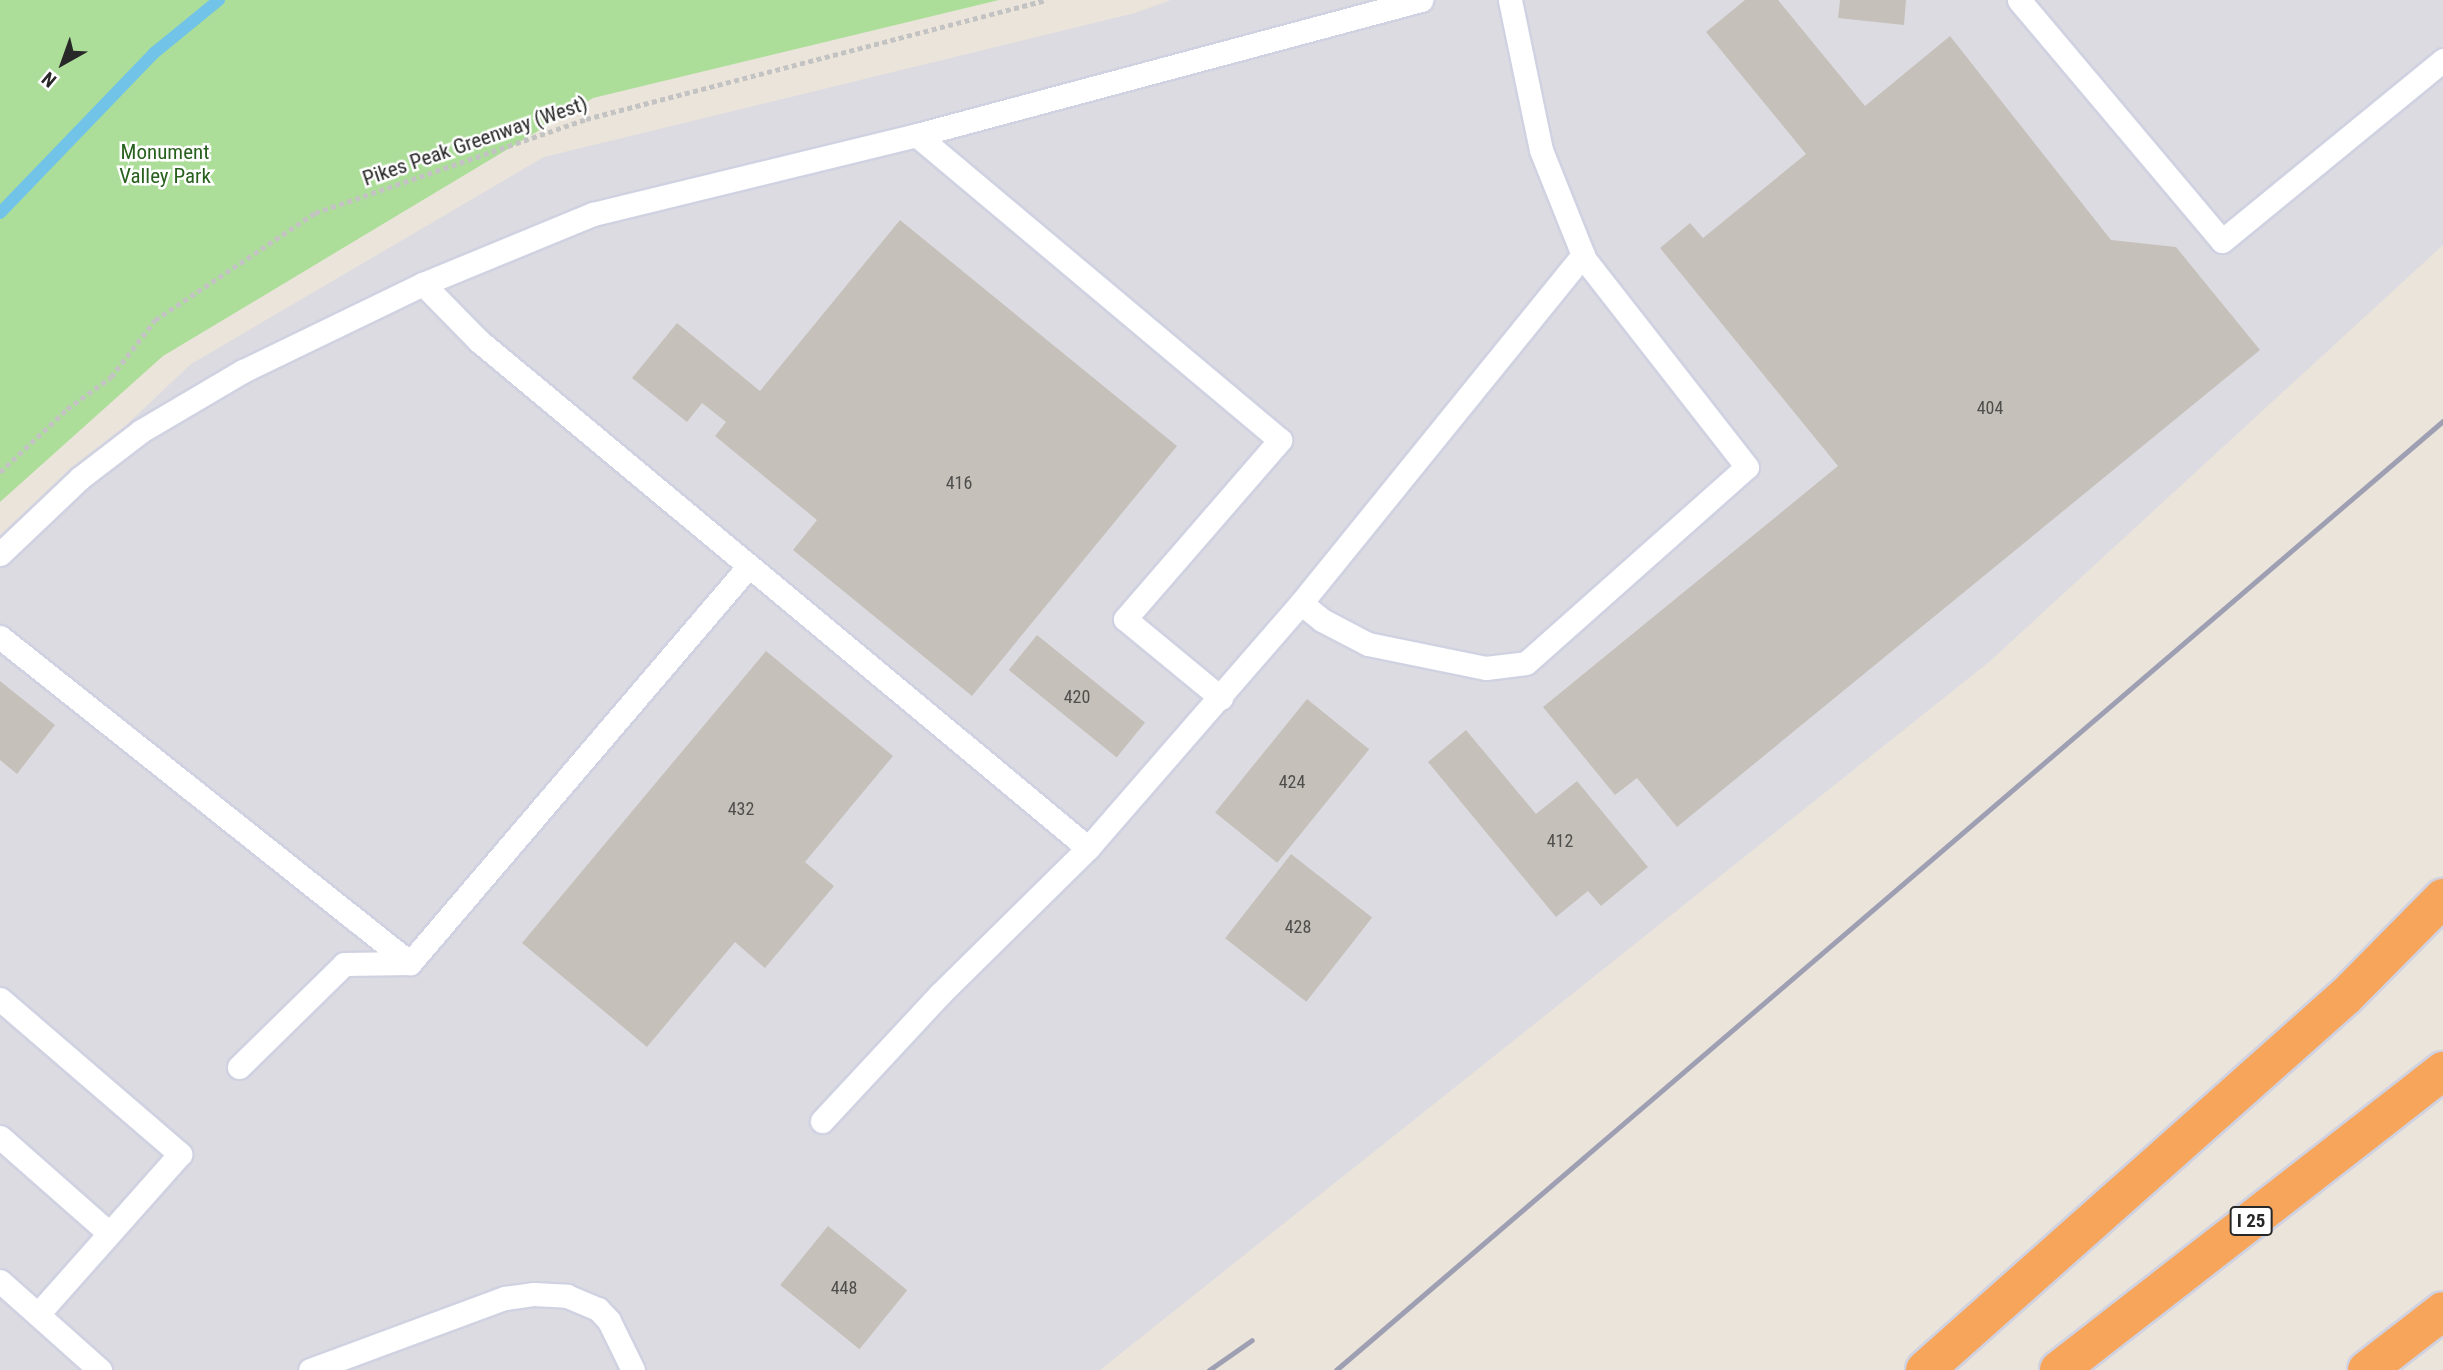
<!DOCTYPE html>
<style>
body{margin:0}
#map{position:relative;width:2443px;height:1370px;overflow:hidden;background:#eae4da;font-family:"Roboto Condensed",sans-serif}
div>[style]{position:absolute}
.industrial>*{inset:0;background:#dddbe2}
.green>*{inset:0;background:#adde99}
.stream>*{height:12px;margin:-6px;padding:0 6px;transform-origin:6px;border-radius:6px;background:#71c3e8}
.building>*{inset:0;background:#c5c1ba;transform-origin:0 0}
.path>*{height:4.5px;margin-top:-2.25px;transform-origin:0;background:repeating-linear-gradient(90deg,#c3c3c3 0 5px,transparent 0 8.5px)}
.roads{filter:drop-shadow(2px 0 #d0d2e1) drop-shadow(-2px 0 #d0d2e1) drop-shadow(0 2px #d0d2e1) drop-shadow(0 -2px #d0d2e1)}
.service>*{height:23px;margin:-11.5px;padding:0 11.5px;transform-origin:11.5px;border-radius:11.5px;background:#fff}
.motorway>*{height:38px;margin:-19px;padding:0 19px;transform-origin:19px;border-radius:19px;background:#f6a55a}
.rail>*{height:5px;margin:-2.5px;padding:0 2.5px;transform-origin:2.5px;border-radius:2.5px;background:#9e9fb2}
span{translate:-50% -50%;white-space:nowrap;text-align:center;line-height:1.15;-webkit-text-stroke:5px #fff;paint-order:stroke}
.number-label{font-size:18px;color:#4f4e4c}
.number-label span{-webkit-text-stroke-width:0}
.shield-label span{padding:2px 5px;background:#fff;border:2px solid;border-radius:5px;-webkit-text-stroke-width:0}
.shield-label{font-size:19px;color:#282828;font-weight:700}
.street-label{font-size:21px;color:#282828}
.park-label{font-size:21px;color:#28601d}
.north{position:absolute;left:28px;top:28px;width:70px;height:70px;-webkit-text-stroke:5px #fff;paint-order:stroke;rotate:220deg;font-size:19px;font-weight:700;line-height:28px;text-align:center;color:#282828}
.north::after{content:'';display:block;margin:auto;width:24px;height:32px;background:#282828;clip-path:polygon(50% 0,100% 100%,50% 72%,0 100%)}
</style>
<div id="map">
<div class="industrial">
<div style="clip-path:polygon(1171px 0,2443px 0,2443px 245px,1989px 662px,1100px 1370px,0 1370px,0 544px,191px 364px,544px 157px,1135px 13px)"></div>
</div>
<div class="green">
<div style="clip-path:polygon(0 0,999px 0,593px 98px,163px 356px,0 502px)"></div>
</div>
<div class="stream">
<div style="left:0;top:213px;width:222px;rotate:-46.1deg"></div>
<div style="left:154px;top:53px;width:84px;rotate:-39.2deg"></div>
</div>
<div class="building">
<div style="clip-path:polygon(1745px 0,1778px 0,1865px 106px,1950px 36px,2111px 240px,2176px 247px,2260px 350px,1677px 827px,1637px 778px,1615px 795px,1543px 707px,1838px 466px,1660px 248px,1690px 223px,1703px 238px,1806px 154px,1706px 32px)"></div>
<div style="clip-path:polygon(1840px 0,1906px 0,1904px 25px,1838px 18px)"></div>
<div style="clip-path:polygon(900px 220px,1177px 446px,972px 696px,793px 550px,817px 520px,715px 436px,726px 422px,702px 403px,687px 422px,632px 378px,677px 323px,760px 391px)"></div>
<div style="left:1037px;top:635px;width:139px;height:45px;rotate:39deg"></div>
<div style="clip-path:polygon(766px 651px,893px 756px,805px 862px,834px 886px,765px 968px,735px 942px,647px 1047px,522px 943px)"></div>
<div style="clip-path:polygon(0 681px,55px 725px,17px 774px,0 760px)"></div>
<div style="left:1307px;top:699px;width:80px;height:146px;rotate:39deg"></div>
<div style="clip-path:polygon(1466px 730px,1536px 814px,1577px 781px,1648px 867px,1601px 906px,1588px 891px,1556px 917px,1428px 762px)"></div>
<div style="left:1291px;top:854px;width:103px;height:107px;rotate:38deg"></div>
<div style="left:828px;top:1226px;width:102px;height:76px;rotate:39deg"></div>
</div>
<div class="path">
<div style="left:0;top:472px;width:92px;rotate:-43.2deg"></div>
<div style="left:67px;top:409px;width:54px;rotate:-36deg"></div>
<div style="left:111px;top:377px;width:72px;rotate:-52.3deg"></div>
<div style="left:155px;top:320px;width:192px;rotate:-33.8deg"></div>
<div style="left:315px;top:213px;width:287px;rotate:-19.1deg"></div>
<div style="left:586px;top:119px;width:474px;rotate:-14.5deg"></div>
</div>
<div class="roads">
<div class="service">
<div style="left:2019px;top:0;width:315px;rotate:49.9deg"></div>
<div style="left:2222px;top:241px;width:286px;rotate:-39.3deg"></div>
<div style="left:423px;top:284px;width:80px;rotate:45.5deg"></div>
<div style="left:479px;top:341px;width:792px;rotate:39.78deg"></div>
<div style="left:0;top:554px;width:110px;rotate:-43.5deg"></div>
<div style="left:80px;top:478px;width:77px;rotate:-37.6deg"></div>
<div style="left:141px;top:431px;width:118px;rotate:-30.5deg"></div>
<div style="left:243px;top:371px;width:200px;rotate:-25.8deg"></div>
<div style="left:423px;top:284px;width:184px;rotate:-22.4deg"></div>
<div style="left:593px;top:214px;width:333px;rotate:-13.7deg"></div>
<div style="left:1301px;top:603px;width:448px;rotate:-51deg"></div>
<div style="left:0;top:637px;width:524px;rotate:38.49deg"></div>
<div style="left:1221px;top:698px;width:124px;rotate:-140.5deg"></div>
<div style="left:1125px;top:619px;width:237px;rotate:-49.1deg"></div>
<div style="left:1280px;top:440px;width:474px;rotate:-140deg"></div>
<div style="left:917px;top:135px;width:522px;rotate:-15deg"></div>
<div style="left:0;top:999px;width:238px;rotate:40.7deg"></div>
<div style="left:180px;top:1154px;width:214px;rotate:131.6deg"></div>
<div style="left:239px;top:1067px;width:147px;rotate:-44.4deg"></div>
<div style="left:344px;top:964px;width:66px;rotate:-0.9deg"></div>
<div style="left:410px;top:963px;width:521px;rotate:-49.52deg"></div>
<div style="left:822px;top:1121px;width:173px;rotate:-47.1deg"></div>
<div style="left:940px;top:994px;width:208px;rotate:-44.6deg"></div>
<div style="left:1088px;top:848px;width:325px;rotate:-49deg"></div>
<div style="left:1301px;top:603px;width:27px;rotate:39deg"></div>
<div style="left:1322px;top:620px;width:52px;rotate:27.6deg"></div>
<div style="left:1368px;top:644px;width:120px;rotate:11.5deg"></div>
<div style="left:1486px;top:668px;width:40px;rotate:-7.1deg"></div>
<div style="left:1526px;top:663px;width:295px;rotate:-41.6deg"></div>
<div style="left:1747px;top:467px;width:263px;rotate:-128deg"></div>
<div style="left:1585px;top:260px;width:118px;rotate:-111.8deg"></div>
<div style="left:1541px;top:150px;width:153px;rotate:-101.7deg"></div>
<div style="left:0;top:1137px;width:145px;rotate:41.4deg"></div>
<div style="left:0;top:1281px;width:134px;rotate:41.7deg"></div>
<div style="left:310px;top:1370px;width:208px;rotate:-20.3deg"></div>
<div style="left:505px;top:1298px;width:28px;rotate:-8deg"></div>
<div style="left:533px;top:1294px;width:34px;rotate:3deg"></div>
<div style="left:567px;top:1296px;width:34px;rotate:23deg"></div>
<div style="left:598px;top:1309px;width:16px;rotate:47deg"></div>
<div style="left:609px;top:1321px;width:55px;rotate:63.9deg"></div>
</div>
<div class="motorway">
<div style="left:1925px;top:1370px;width:563px;rotate:-41.62deg"></div>
<div style="left:2346px;top:996px;width:138px;rotate:-45.3deg"></div>
<div style="left:2059px;top:1370px;width:487px;rotate:-37.9deg"></div>
<div style="left:2367px;top:1370px;width:96px;rotate:-37.8deg"></div>
</div>
</div>
<div class="rail">
<div style="left:1209px;top:1370px;width:52px;rotate:-34.9deg"></div>
<div style="left:1336px;top:1370px;width:1458px;rotate:-40.61deg"></div>
</div>
<div class="number-label">
<span style="left:1990px;top:408px">404</span>
<span style="left:959px;top:483px">416</span>
<span style="left:1077px;top:697px">420</span>
<span style="left:1292px;top:782px">424</span>
<span style="left:741px;top:809px">432</span>
<span style="left:1560px;top:841px">412</span>
<span style="left:1298px;top:927px">428</span>
<span style="left:844px;top:1288px">448</span>
</div>
<div class="shield-label">
<span style="left:2251px;top:1221px">I 25</span>
</div>
<div class="street-label">
<span style="left:475px;top:141px;rotate:-19deg">Pikes Peak Greenway (West)</span>
</div>
<div class="park-label">
<span style="left:165px;top:164px">Monument<br>Valley Park</span>
</div>
<div class="north">N</div>
</div>
